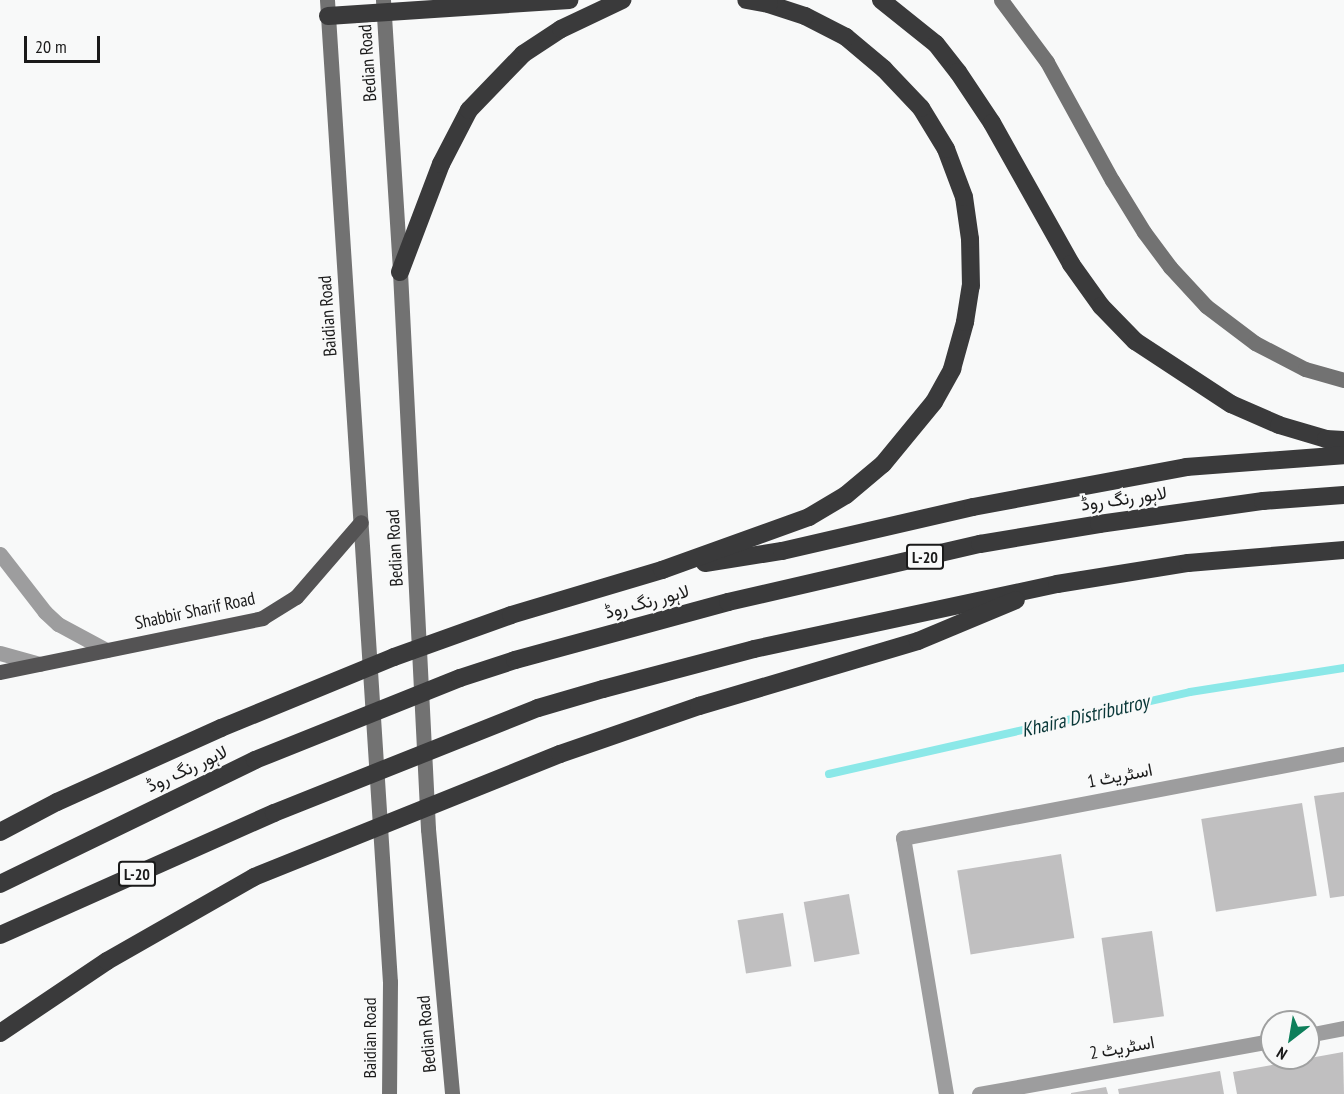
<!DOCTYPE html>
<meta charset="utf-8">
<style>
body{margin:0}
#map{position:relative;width:1344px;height:1094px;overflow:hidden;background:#f8f9f9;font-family:"PT Sans Narrow",Vazirmatn,sans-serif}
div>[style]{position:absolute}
.stream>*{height:8px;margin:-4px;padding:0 4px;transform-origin:4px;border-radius:4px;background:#8be8e8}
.building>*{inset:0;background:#c0bfc0;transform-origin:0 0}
.street>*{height:15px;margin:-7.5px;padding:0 7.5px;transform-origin:7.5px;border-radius:7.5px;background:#9d9d9e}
.secondary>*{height:15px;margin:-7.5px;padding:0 7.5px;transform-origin:7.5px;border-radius:7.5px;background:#727272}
.primary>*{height:15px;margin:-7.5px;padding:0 7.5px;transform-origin:7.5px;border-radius:7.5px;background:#545354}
.highway>*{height:18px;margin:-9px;padding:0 9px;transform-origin:9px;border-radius:9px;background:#3a3a3b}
span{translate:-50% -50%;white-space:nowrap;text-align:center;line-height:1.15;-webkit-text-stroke:4.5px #f8f9f9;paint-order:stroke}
.shield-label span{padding:2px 4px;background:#f8f9f9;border:2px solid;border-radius:4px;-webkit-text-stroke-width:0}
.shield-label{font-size:16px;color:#1a1a1a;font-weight:700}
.street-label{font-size:18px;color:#1a1a1a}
.water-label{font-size:20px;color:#093738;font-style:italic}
.north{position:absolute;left:1260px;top:1010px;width:60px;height:60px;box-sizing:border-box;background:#f8f9f9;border:2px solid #9fa0a0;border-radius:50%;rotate:211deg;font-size:16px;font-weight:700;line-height:24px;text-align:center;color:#1a1a1a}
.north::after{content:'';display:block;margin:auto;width:21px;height:27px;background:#0e7f5b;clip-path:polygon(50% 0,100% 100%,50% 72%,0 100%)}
.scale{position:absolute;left:24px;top:36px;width:76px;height:27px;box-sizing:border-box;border:3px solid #1a1a1a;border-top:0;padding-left:8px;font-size:18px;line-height:21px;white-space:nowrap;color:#1a1a1a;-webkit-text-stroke:4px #f8f9f9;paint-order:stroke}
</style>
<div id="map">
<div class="stream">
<div style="left:829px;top:774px;width:370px;rotate:-12.8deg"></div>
<div style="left:1190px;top:692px;width:156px;rotate:-8.9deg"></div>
</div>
<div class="building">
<div style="clip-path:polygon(1344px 792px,1344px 896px,1330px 898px,1314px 796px)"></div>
<div style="left:1302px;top:803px;width:94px;height:102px;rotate:81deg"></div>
<div style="left:1061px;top:854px;width:85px;height:105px;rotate:81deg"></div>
<div style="left:849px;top:894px;width:61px;height:46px;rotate:80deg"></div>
<div style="left:783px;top:913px;width:54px;height:46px;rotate:81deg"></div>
<div style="left:1152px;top:931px;width:86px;height:51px;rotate:82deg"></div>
<div style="clip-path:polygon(1343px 1052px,1344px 1094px,1237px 1094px,1233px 1072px)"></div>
<div style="clip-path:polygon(1220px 1071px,1224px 1094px,1119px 1094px,1118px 1089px)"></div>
<div style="clip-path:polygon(1106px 1087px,1108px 1094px,1071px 1094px,1071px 1093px)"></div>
</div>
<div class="street">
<div style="left:0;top:554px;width:73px;rotate:52.2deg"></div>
<div style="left:45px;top:612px;width:18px;rotate:43deg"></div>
<div style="left:58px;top:624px;width:55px;rotate:28.4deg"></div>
<div style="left:0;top:653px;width:41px;rotate:15.4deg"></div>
<div style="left:1308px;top:1035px;width:37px;rotate:-11deg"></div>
<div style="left:946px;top:1094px;width:260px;rotate:-99.5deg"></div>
<div style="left:903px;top:838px;width:449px;rotate:-10.8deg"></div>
<div style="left:979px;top:1094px;width:298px;rotate:-10.3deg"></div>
</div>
<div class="secondary">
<div style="left:327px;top:0;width:984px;rotate:86.33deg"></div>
<div style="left:390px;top:982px;width:112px;rotate:90.5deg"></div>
<div style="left:383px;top:0;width:273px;rotate:86.4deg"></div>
<div style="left:400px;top:272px;width:558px;rotate:87.12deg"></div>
<div style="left:428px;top:829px;width:266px;rotate:84.8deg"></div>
<div style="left:1001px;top:0;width:77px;rotate:53.4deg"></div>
<div style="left:1047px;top:62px;width:135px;rotate:61.2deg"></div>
<div style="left:1112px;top:180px;width:61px;rotate:58.4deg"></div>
<div style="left:1144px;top:232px;width:44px;rotate:53.4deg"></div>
<div style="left:1170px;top:267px;width:53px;rotate:47.3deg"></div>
<div style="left:1206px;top:306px;width:61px;rotate:37.1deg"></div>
<div style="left:1255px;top:343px;width:56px;rotate:27.5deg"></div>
<div style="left:1305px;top:369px;width:41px;rotate:15.8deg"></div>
</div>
<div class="primary">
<div style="left:0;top:672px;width:268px;rotate:-11.6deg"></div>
<div style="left:262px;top:618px;width:40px;rotate:-32deg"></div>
<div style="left:296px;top:597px;width:99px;rotate:-49.1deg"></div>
</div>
<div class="highway">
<div style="left:881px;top:0;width:70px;rotate:38.7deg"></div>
<div style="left:936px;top:44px;width:36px;rotate:52deg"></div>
<div style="left:958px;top:72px;width:61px;rotate:56.3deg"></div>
<div style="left:992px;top:123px;width:162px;rotate:60.7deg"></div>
<div style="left:1071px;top:264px;width:52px;rotate:54.5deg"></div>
<div style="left:1101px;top:306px;width:49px;rotate:45.8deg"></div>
<div style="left:1135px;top:341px;width:115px;rotate:33.3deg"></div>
<div style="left:1231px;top:404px;width:52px;rotate:23.6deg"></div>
<div style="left:1279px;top:425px;width:49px;rotate:16.6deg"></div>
<div style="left:1326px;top:439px;width:18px;rotate:3deg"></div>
<div style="left:328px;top:16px;width:242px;rotate:-3.8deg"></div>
<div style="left:400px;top:272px;width:116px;rotate:-69.2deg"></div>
<div style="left:441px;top:164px;width:61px;rotate:-62.6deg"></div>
<div style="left:469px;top:110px;width:78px;rotate:-46deg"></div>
<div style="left:523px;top:54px;width:45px;rotate:-33.3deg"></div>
<div style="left:561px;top:29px;width:68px;rotate:-25.4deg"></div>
<div style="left:705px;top:563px;width:78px;rotate:-8.9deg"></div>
<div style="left:782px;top:551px;width:196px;rotate:-13deg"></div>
<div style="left:973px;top:507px;width:217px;rotate:-10.6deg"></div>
<div style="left:1186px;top:467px;width:158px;rotate:-4.3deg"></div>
<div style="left:0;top:832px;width:64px;rotate:-27.8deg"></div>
<div style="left:57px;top:802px;width:180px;rotate:-24.3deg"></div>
<div style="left:221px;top:728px;width:187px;rotate:-22.3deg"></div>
<div style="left:394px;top:657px;width:124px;rotate:-19.7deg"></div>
<div style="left:511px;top:615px;width:158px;rotate:-16.6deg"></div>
<div style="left:662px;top:570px;width:156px;rotate:-19.8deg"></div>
<div style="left:809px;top:517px;width:43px;rotate:-30.7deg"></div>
<div style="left:846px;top:495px;width:48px;rotate:-40deg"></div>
<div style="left:883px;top:464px;width:80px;rotate:-50.6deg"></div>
<div style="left:934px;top:402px;width:38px;rotate:-61deg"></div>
<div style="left:952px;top:369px;width:49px;rotate:-74.5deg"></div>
<div style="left:965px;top:322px;width:36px;rotate:-81deg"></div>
<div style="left:971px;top:286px;width:47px;rotate:-91.2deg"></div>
<div style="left:970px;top:239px;width:42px;rotate:-98.1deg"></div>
<div style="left:964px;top:197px;width:51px;rotate:-110.6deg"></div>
<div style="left:946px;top:149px;width:48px;rotate:-121.4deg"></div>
<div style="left:921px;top:108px;width:54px;rotate:-133.5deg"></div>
<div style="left:884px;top:69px;width:50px;rotate:-139.9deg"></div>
<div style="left:846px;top:37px;width:46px;rotate:-152.9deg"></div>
<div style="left:805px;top:16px;width:38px;rotate:-162deg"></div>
<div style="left:769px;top:4px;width:23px;rotate:-170deg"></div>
<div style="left:0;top:884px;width:284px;rotate:-25.9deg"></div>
<div style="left:255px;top:760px;width:221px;rotate:-21.8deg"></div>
<div style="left:460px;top:678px;width:58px;rotate:-18.1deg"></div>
<div style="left:515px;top:660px;width:221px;rotate:-15.2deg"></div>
<div style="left:728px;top:602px;width:259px;rotate:-13deg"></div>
<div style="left:980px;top:544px;width:121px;rotate:-9.5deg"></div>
<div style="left:1099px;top:524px;width:166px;rotate:-8deg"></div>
<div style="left:1263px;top:501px;width:81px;rotate:-4.2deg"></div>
<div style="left:0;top:935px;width:300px;rotate:-24deg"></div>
<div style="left:274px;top:813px;width:284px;rotate:-21.7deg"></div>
<div style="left:538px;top:708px;width:68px;rotate:-16.3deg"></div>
<div style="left:603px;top:689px;width:156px;rotate:-14.8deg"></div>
<div style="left:754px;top:649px;width:310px;rotate:-12.1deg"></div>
<div style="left:1057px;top:584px;width:133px;rotate:-9.1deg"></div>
<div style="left:1188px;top:563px;width:157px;rotate:-4.8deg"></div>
<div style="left:0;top:1033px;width:129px;rotate:-33.9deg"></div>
<div style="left:107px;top:961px;width:169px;rotate:-29.7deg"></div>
<div style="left:254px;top:877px;width:330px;rotate:-21.9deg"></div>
<div style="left:560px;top:754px;width:147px;rotate:-19.1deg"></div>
<div style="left:699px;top:706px;width:228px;rotate:-16.5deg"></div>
<div style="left:918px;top:641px;width:106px;rotate:-22.7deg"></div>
</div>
<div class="shield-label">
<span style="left:925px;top:557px">L-20</span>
<span style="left:137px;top:874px">L-20</span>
</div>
<div class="street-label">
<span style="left:368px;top:63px;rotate:-94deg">Bedian Road</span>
<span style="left:328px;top:316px;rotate:-94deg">Baidian Road</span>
<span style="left:1124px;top:499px;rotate:-8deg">لاہور رنگ روڈ</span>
<span style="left:395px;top:548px;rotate:-93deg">Bedian Road</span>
<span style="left:647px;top:602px;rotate:-15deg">لاہور رنگ روڈ</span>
<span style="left:195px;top:611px;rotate:-12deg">Shabbir Sharif Road</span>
<span style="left:187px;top:769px;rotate:-25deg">لاہور رنگ روڈ</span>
<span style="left:1120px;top:776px;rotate:-11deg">اسٹریٹ 1</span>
<span style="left:427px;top:1034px;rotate:-95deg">Bedian Road</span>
<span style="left:370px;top:1038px;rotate:-90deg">Baidian Road</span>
<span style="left:1122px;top:1048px;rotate:-10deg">اسٹریٹ 2</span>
</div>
<div class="water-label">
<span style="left:1085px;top:716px;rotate:-13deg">Khaira Distributroy</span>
</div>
<div class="north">N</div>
<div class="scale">20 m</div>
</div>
